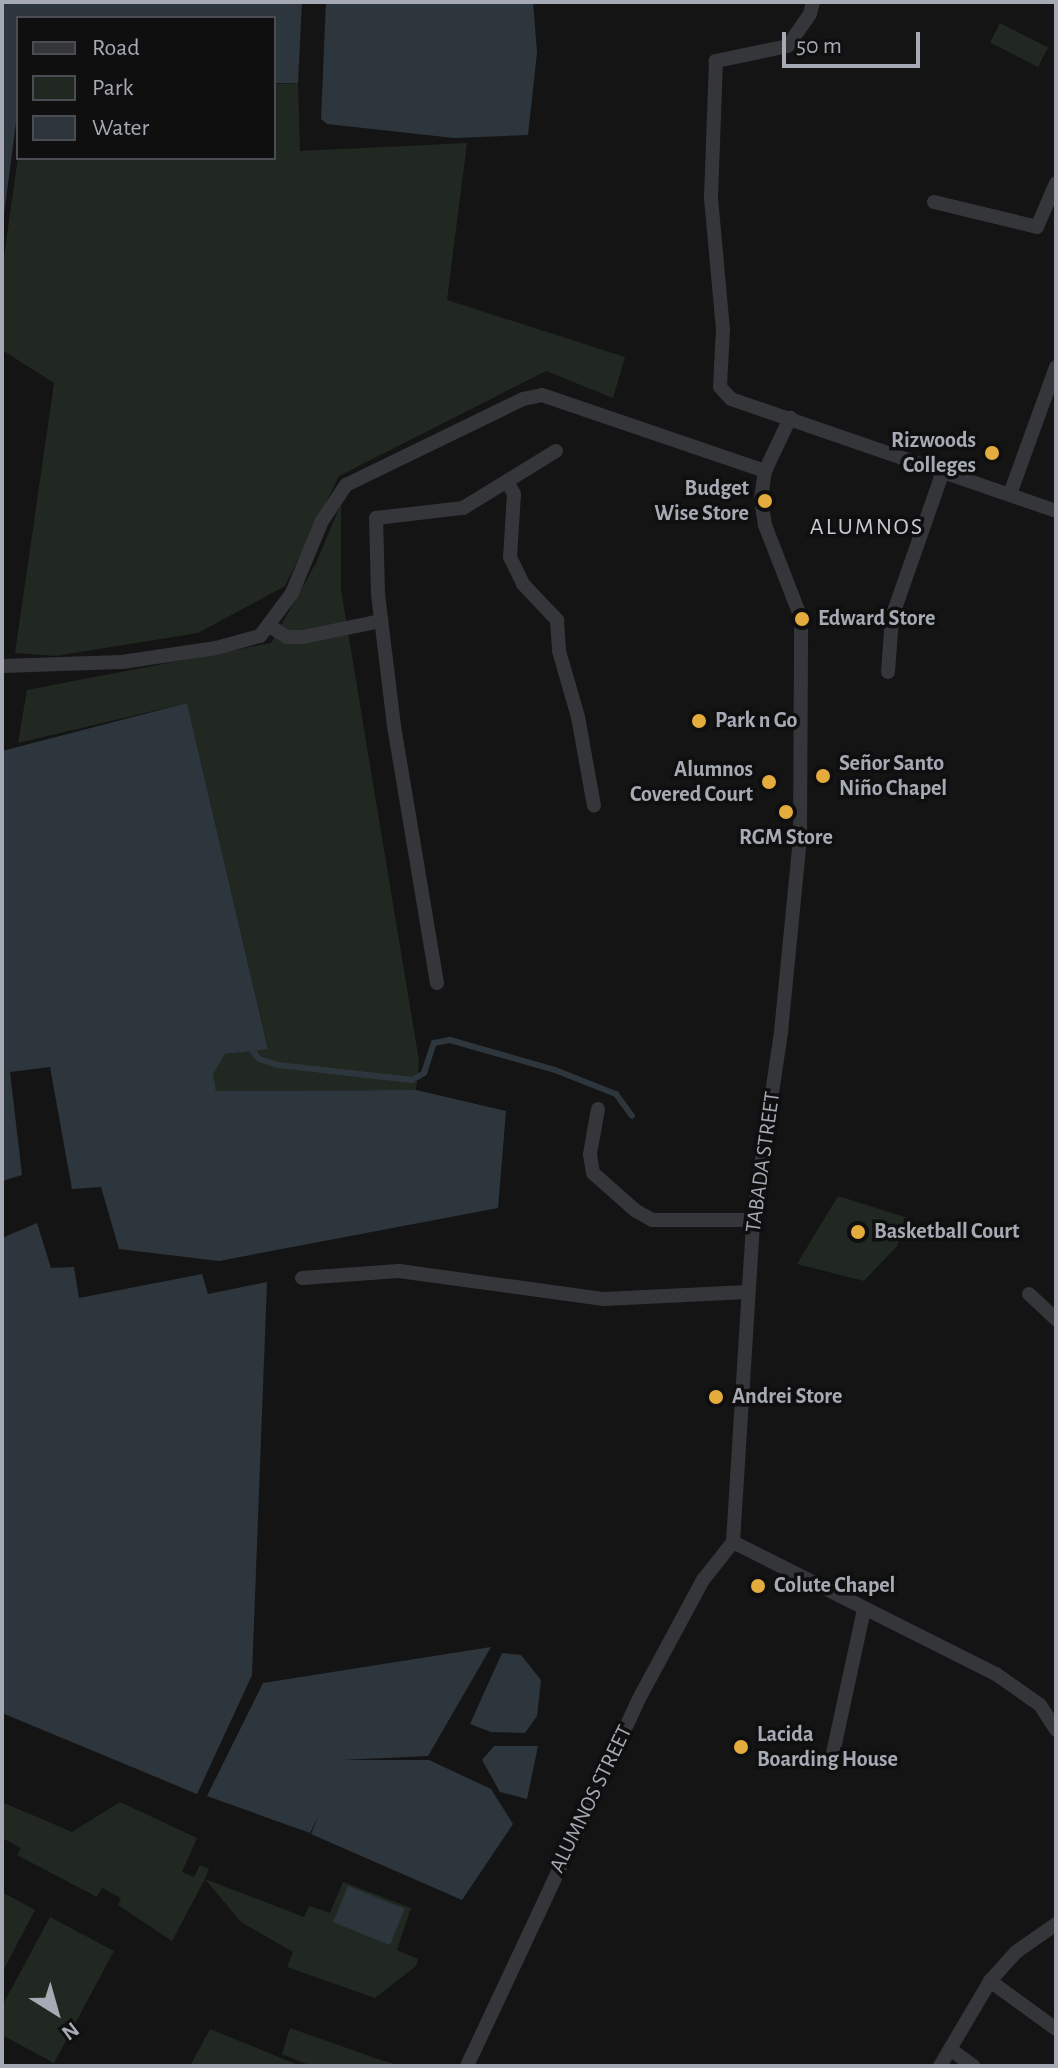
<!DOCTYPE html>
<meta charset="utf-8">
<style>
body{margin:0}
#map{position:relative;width:1058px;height:2068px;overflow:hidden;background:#141415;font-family:"Alegreya Sans",sans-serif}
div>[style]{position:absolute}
.green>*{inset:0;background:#202821;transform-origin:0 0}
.water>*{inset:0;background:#2e363d;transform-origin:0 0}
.stream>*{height:6px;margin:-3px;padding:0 3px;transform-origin:3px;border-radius:3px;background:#2e363d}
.minor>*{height:14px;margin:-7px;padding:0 7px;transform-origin:7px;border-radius:7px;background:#35363a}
.dots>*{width:22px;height:22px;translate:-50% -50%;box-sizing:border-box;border:4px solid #0f0f10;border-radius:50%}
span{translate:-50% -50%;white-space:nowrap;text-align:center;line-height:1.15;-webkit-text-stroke:7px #0f0f10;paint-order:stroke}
.poi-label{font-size:22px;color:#a6aab4;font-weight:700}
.right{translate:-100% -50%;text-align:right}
.left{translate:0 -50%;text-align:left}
.street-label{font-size:22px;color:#a6aab4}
.neighbourhood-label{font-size:24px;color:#c7c9d1;letter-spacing:2px}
.frame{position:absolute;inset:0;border:4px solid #a6aab4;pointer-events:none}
.legend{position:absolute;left:16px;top:16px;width:260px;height:144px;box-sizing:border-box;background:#0f0f10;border:2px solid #4b4d52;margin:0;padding:10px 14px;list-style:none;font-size:24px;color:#a6aab4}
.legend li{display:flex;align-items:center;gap:16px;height:40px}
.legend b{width:40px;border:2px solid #4b4d52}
.north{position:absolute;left:16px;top:1972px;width:80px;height:80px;-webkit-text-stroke:6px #0f0f10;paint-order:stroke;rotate:143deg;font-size:22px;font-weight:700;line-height:32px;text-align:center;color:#a6aab4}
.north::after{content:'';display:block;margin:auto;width:28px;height:36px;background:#a6aab4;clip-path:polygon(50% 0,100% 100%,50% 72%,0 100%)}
.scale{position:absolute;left:782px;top:32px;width:138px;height:36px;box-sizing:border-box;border:4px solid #a6aab4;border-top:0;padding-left:10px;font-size:24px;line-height:28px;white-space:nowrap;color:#a6aab4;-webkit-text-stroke:6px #0f0f10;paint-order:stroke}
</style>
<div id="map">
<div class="green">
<div style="left:1000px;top:23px;width:54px;height:22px;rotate:27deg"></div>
<div style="clip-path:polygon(298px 83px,300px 151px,467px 143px,447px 300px,625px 357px,613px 398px,546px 371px,339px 476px,285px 586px,198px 633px,55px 656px,15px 653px,54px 383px,2px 350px,2px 271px,18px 157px,274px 158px,274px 84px)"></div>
<div style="clip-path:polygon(341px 504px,341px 590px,419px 1061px,416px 1090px,216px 1091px,212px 1074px,225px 1054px,268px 1048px,187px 703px,18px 743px,27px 690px,271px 643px,316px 563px)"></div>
<div style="clip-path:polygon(838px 1196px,908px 1218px,897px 1246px,864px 1281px,797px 1264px)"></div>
<div style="clip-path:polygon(2px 1802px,72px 1832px,120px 1802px,197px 1838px,182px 1872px,194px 1877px,200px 1865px,209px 1869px,205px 1879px,304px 1917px,309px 1906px,330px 1913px,343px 1882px,411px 1908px,397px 1950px,418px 1959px,416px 1966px,375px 1998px,287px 1967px,293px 1952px,241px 1922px,205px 1879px,172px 1941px,118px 1905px,121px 1898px,102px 1888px,97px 1897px,17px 1855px,21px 1848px,2px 1838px)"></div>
<div style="clip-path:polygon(2px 1892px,35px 1910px,2px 1973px)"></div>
<div style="clip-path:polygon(50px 1917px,114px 1951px,54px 2063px,2px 2035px,2px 2006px)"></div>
<div style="clip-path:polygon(290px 2028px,378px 2059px,400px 2066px,312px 2066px,282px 2054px)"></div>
<div style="clip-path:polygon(210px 2029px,301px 2066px,190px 2066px)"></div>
</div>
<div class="water">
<div style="clip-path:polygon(2px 2px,302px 2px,298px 83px,274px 83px,274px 18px,18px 18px,18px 107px,2px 230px)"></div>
<div style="clip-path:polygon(326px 2px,533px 2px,537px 52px,528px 135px,454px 138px,327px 124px,321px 119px)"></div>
<div style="clip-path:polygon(187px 703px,268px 1049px,225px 1054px,213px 1074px,216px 1091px,416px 1090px,506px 1111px,498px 1208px,219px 1261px,119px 1249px,101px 1187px,72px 1189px,50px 1067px,10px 1072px,22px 1175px,2px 1181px,2px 751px)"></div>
<div style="clip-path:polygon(37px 1223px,51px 1268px,74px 1267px,79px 1298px,202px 1274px,208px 1294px,267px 1282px,252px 1675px,197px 1794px,2px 1713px,2px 1238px)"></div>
<div style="clip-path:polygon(491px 1647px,428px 1756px,342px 1760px,429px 1760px,491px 1789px,513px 1824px,462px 1900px,311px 1834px,319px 1815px,310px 1833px,207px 1796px,263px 1683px)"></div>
<div style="clip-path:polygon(502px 1653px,521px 1655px,541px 1680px,537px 1716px,525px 1733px,491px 1732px,470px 1724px)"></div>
<div style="clip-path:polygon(494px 1746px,538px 1746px,527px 1799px,500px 1792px,482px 1760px)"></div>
<div style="left:348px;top:1886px;width:61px;height:39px;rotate:22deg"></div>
</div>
<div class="stream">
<div style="left:248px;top:1045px;width:18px;rotate:52deg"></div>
<div style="left:259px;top:1059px;width:20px;rotate:18deg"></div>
<div style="left:278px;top:1065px;width:135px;rotate:6.4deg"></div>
<div style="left:412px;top:1080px;width:14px;rotate:-30deg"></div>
<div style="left:424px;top:1073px;width:32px;rotate:-72deg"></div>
<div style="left:434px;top:1043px;width:16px;rotate:-11deg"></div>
<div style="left:450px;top:1040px;width:109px;rotate:15.9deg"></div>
<div style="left:555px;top:1070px;width:66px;rotate:21.5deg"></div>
<div style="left:616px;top:1094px;width:27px;rotate:54deg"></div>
</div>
<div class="minor">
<div style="left:813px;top:2px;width:12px;rotate:104deg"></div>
<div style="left:810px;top:14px;width:39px;rotate:125deg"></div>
<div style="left:788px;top:46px;width:74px;rotate:168.2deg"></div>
<div style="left:716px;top:61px;width:137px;rotate:92.1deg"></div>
<div style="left:711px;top:198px;width:132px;rotate:84.8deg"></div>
<div style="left:723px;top:329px;width:58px;rotate:93deg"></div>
<div style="left:720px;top:387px;width:16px;rotate:47deg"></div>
<div style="left:731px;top:399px;width:344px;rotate:19deg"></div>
<div style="left:934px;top:202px;width:106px;rotate:13.6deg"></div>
<div style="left:1037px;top:227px;width:48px;rotate:-66.6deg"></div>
<div style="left:507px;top:481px;width:15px;rotate:62deg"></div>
<div style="left:514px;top:494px;width:63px;rotate:93.6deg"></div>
<div style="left:510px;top:557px;width:30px;rotate:64deg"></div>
<div style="left:523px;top:584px;width:50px;rotate:46.6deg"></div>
<div style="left:557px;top:620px;width:31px;rotate:86deg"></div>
<div style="left:559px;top:651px;width:69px;rotate:73.9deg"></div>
<div style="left:578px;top:717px;width:90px;rotate:79.8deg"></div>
<div style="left:1010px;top:494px;width:135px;rotate:-70.1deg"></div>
<div style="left:271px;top:627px;width:19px;rotate:32deg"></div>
<div style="left:287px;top:637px;width:16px"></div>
<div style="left:303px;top:637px;width:80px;rotate:-11.6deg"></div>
<div style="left:2px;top:666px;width:120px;rotate:-1.9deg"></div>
<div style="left:122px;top:662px;width:95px;rotate:-8.5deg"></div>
<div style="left:216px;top:648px;width:46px;rotate:-15.3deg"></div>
<div style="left:260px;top:636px;width:54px;rotate:-53.3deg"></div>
<div style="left:292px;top:593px;width:78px;rotate:-67.4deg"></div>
<div style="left:322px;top:521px;width:43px;rotate:-56.3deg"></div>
<div style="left:346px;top:485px;width:197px;rotate:-25.9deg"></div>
<div style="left:523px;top:399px;width:19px;rotate:-12deg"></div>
<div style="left:542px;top:395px;width:236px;rotate:18.8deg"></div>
<div style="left:888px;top:672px;width:55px;rotate:-85.8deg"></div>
<div style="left:892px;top:617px;width:155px;rotate:-70.7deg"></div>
<div style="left:437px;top:983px;width:261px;rotate:-99.5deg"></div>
<div style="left:394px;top:726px;width:134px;rotate:-96.9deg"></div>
<div style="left:378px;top:593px;width:75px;rotate:-91.5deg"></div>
<div style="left:376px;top:518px;width:88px;rotate:-6.6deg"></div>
<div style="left:463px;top:508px;width:109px;rotate:-31.5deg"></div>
<div style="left:598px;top:1109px;width:46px;rotate:100.1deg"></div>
<div style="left:590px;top:1154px;width:19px;rotate:81deg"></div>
<div style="left:593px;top:1173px;width:57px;rotate:41.5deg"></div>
<div style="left:636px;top:1211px;width:18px;rotate:29deg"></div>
<div style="left:652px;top:1220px;width:101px"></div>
<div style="left:302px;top:1278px;width:97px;rotate:-4.1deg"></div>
<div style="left:399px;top:1271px;width:207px;rotate:7.8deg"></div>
<div style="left:604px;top:1299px;width:144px;rotate:-2.8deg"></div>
<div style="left:1029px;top:1294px;width:37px;rotate:43deg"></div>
<div style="left:733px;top:1542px;width:323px;rotate:-86.4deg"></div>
<div style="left:753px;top:1220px;width:190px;rotate:-81.5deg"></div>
<div style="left:781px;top:1032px;width:195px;rotate:-84.4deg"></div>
<div style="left:800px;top:838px;width:220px;rotate:-89.7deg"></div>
<div style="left:801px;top:618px;width:100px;rotate:-111.2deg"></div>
<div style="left:765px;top:525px;width:26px;rotate:-99deg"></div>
<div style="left:761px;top:499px;width:28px;rotate:-82deg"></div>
<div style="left:765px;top:471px;width:59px;rotate:-64.7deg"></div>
<div style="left:733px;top:1542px;width:294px;rotate:26.7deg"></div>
<div style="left:996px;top:1674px;width:54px;rotate:35.2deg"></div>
<div style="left:1040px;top:1705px;width:30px;rotate:57deg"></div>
<div style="left:833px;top:1753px;width:146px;rotate:-77.8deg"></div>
<div style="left:990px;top:1981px;width:82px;rotate:36deg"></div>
<div style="left:950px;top:2049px;width:29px;rotate:36deg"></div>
<div style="left:467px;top:2066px;width:410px;rotate:-64.9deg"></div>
<div style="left:641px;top:1695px;width:131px;rotate:-61.7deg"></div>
<div style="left:703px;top:1580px;width:48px;rotate:-51.7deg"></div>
<div style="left:940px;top:2066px;width:99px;rotate:-59.5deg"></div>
<div style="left:990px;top:1981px;width:39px;rotate:-48deg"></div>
<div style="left:1016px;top:1952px;width:49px;rotate:-35deg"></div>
</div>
<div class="dots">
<div style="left:992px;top:453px;background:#e4ac3d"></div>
<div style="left:765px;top:501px;background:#e4ac3d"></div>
<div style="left:802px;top:619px;background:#e4ac3d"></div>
<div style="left:699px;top:721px;background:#e4ac3d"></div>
<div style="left:823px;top:776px;background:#e4ac3d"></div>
<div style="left:769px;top:782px;background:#e4ac3d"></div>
<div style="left:786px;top:812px;background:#e4ac3d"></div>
<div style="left:858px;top:1232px;background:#e4ac3d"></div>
<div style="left:716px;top:1397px;background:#e4ac3d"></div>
<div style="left:758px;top:1586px;background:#e4ac3d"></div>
<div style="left:741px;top:1747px;background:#e4ac3d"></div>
</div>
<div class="poi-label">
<span class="right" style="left:976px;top:453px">Rizwoods<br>Colleges</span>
<span class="right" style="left:749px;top:501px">Budget<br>Wise Store</span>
<span class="left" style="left:818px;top:619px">Edward Store</span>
<span class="left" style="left:715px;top:721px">Park n Go</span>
<span class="left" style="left:839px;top:776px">Señor Santo<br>Niño Chapel</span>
<span class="right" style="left:753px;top:782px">Alumnos<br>Covered Court</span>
<span style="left:786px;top:838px">RGM Store</span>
<span class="left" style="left:874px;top:1232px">Basketball Court</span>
<span class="left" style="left:732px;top:1397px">Andrei Store</span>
<span class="left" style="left:774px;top:1586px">Colute Chapel</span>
<span class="left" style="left:757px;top:1747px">Lacida<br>Boarding House</span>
</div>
<div class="street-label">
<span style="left:763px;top:1162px;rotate:-82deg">TABADA STREET</span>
<span style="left:591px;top:1799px;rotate:-64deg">ALUMNOS STREET</span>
</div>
<div class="neighbourhood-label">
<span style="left:867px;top:528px">ALUMNOS</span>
</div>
<div class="frame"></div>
<ul class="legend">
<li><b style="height:10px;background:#35363a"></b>Road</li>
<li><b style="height:22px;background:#202821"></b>Park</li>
<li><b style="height:22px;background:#2e363d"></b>Water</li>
</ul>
<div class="north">N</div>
<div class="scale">50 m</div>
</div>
